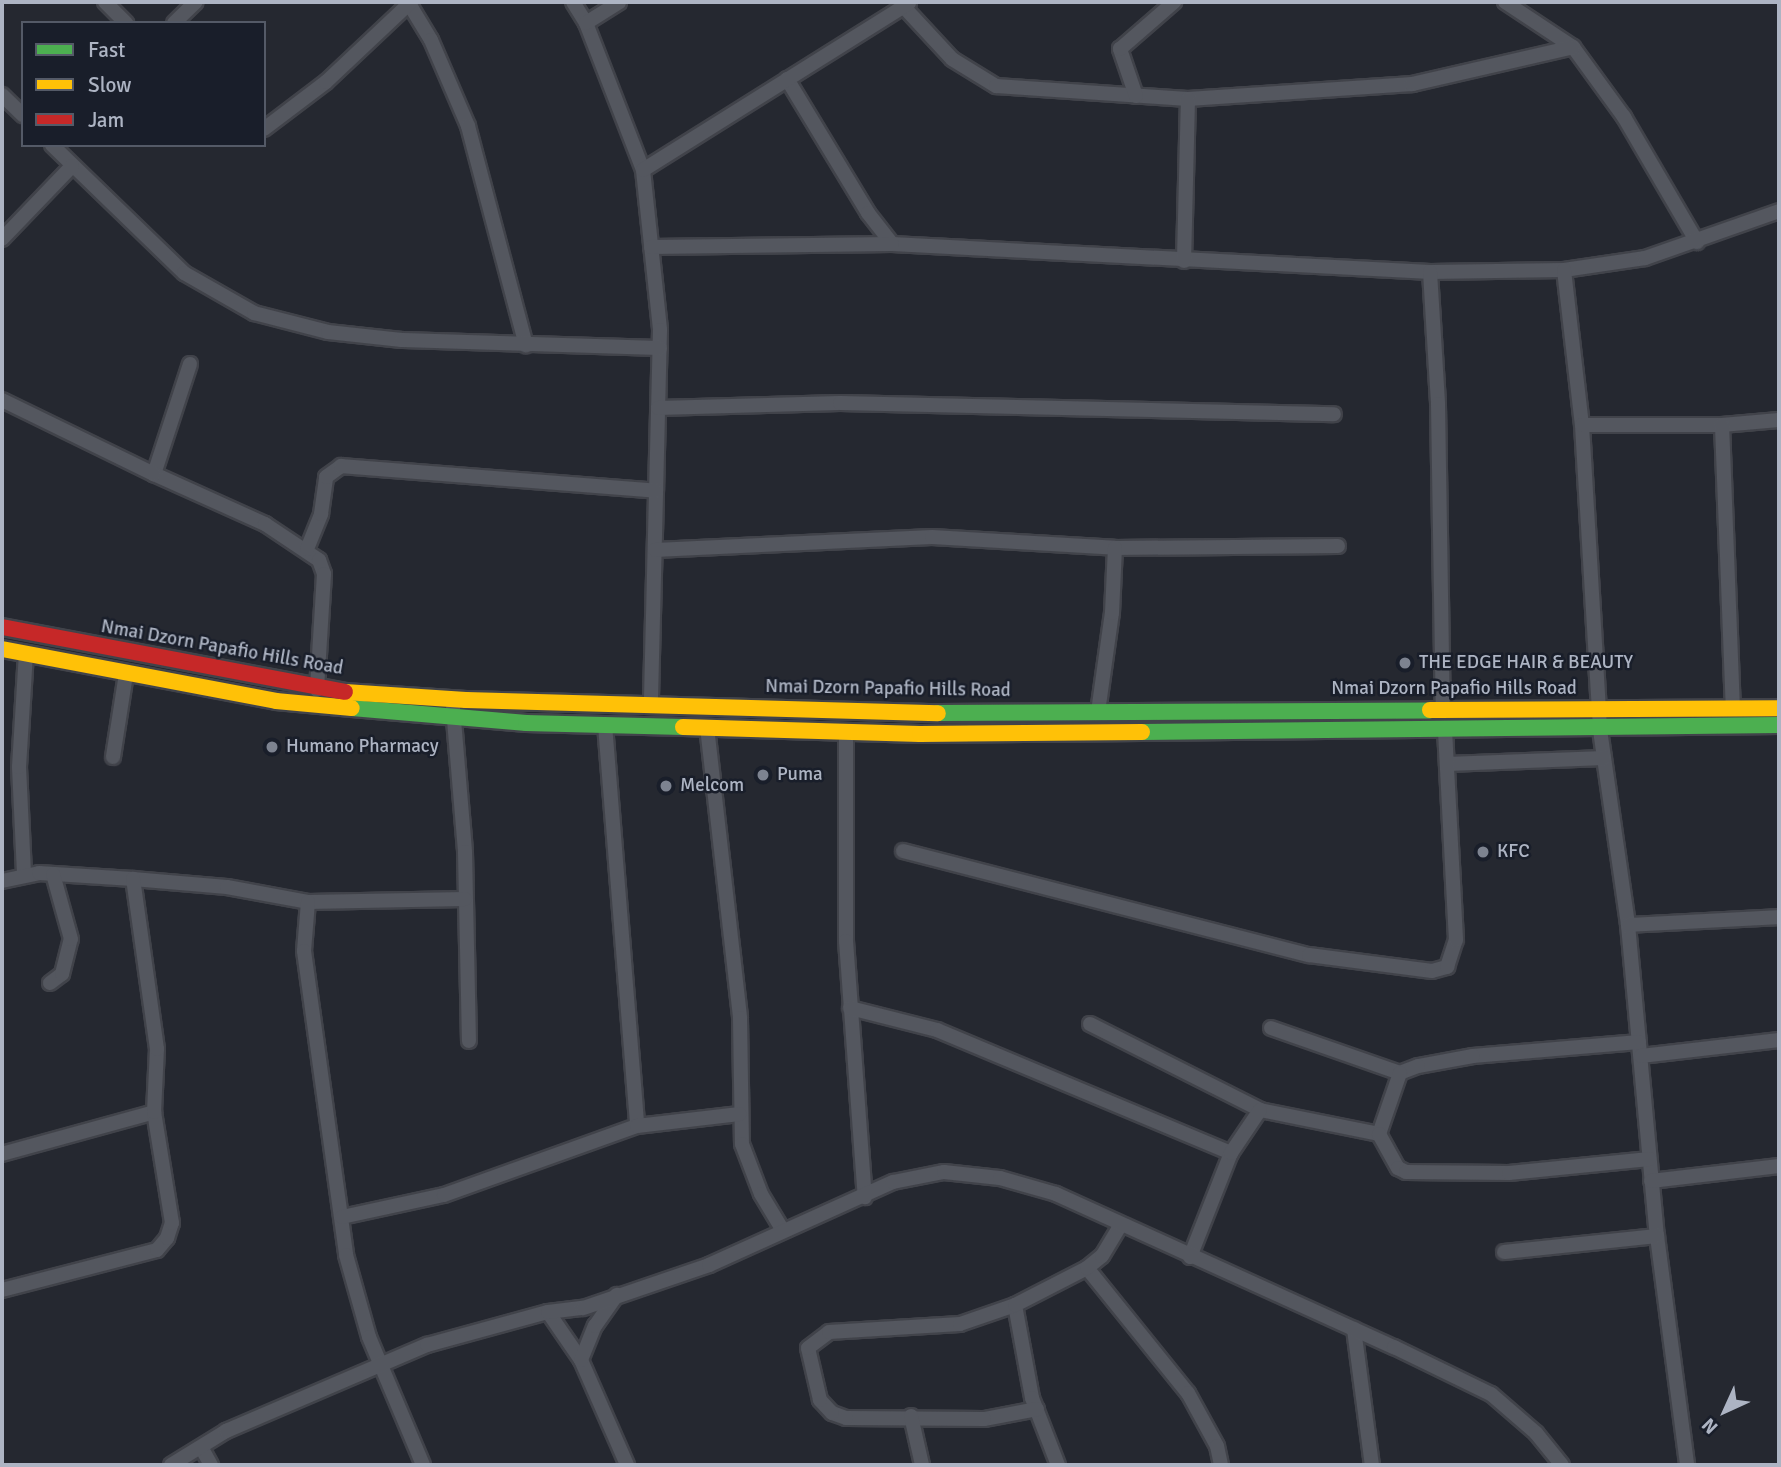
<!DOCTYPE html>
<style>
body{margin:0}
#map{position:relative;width:1781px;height:1467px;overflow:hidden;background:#252830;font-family:Signika,sans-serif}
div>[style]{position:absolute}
.roads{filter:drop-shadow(2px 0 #41434a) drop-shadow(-2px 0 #41434a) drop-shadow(0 2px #41434a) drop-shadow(0 -2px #41434a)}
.street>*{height:14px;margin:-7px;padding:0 7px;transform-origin:7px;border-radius:7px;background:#54575f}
.fast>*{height:16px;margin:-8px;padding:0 8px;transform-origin:8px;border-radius:8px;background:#4caf50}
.slow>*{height:16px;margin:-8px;padding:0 8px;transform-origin:8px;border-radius:8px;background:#ffc107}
.jam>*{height:16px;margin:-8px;padding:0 8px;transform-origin:8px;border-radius:8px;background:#c62828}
.dots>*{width:19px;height:19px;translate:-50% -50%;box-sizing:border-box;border:4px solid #191e2a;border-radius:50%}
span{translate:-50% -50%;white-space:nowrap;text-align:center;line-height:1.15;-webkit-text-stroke:5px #191e2a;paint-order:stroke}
.street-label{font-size:19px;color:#adb4c3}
.poi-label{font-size:19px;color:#adb4c3}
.left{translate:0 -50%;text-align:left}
.frame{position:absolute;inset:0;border:4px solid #adb4c3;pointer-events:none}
.legend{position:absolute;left:21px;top:21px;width:245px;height:126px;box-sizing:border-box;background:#191e2a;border:2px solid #545a67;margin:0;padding:9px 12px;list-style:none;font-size:21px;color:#adb4c3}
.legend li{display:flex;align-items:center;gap:14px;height:35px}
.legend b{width:35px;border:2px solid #545a67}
.north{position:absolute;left:1690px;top:1376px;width:70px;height:70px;-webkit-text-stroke:5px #191e2a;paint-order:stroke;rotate:225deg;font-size:19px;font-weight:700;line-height:28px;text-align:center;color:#adb4c3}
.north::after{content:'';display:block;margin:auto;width:24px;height:32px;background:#adb4c3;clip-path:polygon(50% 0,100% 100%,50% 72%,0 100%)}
</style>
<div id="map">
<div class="roads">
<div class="street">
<div style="left:105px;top:2px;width:30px;rotate:45deg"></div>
<div style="left:408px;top:2px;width:44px;rotate:58.8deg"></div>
<div style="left:431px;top:40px;width:94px;rotate:66.7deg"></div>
<div style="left:468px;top:126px;width:227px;rotate:75.2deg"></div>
<div style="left:573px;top:2px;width:25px;rotate:58deg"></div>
<div style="left:586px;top:23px;width:158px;rotate:68.8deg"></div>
<div style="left:643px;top:170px;width:161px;rotate:83.9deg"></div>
<div style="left:660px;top:330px;width:376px;rotate:91.4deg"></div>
<div style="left:1505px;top:2px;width:82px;rotate:33.5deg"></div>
<div style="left:1573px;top:47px;width:87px;rotate:53.9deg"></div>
<div style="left:1624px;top:117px;width:145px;rotate:59.7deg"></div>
<div style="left:903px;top:6px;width:72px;rotate:47.2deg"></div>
<div style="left:952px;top:59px;width:52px;rotate:31.5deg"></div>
<div style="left:996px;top:86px;width:192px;rotate:3.9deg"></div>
<div style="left:1188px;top:99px;width:225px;rotate:-3.8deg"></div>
<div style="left:1412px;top:84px;width:165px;rotate:-12.9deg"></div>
<div style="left:174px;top:23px;width:30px;rotate:-44deg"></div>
<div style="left:586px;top:23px;width:39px;rotate:-32deg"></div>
<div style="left:787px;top:79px;width:157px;rotate:58.8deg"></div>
<div style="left:868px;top:213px;width:39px;rotate:52deg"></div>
<div style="left:892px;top:244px;width:539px;rotate:2.98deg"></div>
<div style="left:1430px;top:272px;width:134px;rotate:-0.9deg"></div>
<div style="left:1564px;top:270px;width:82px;rotate:-8.4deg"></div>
<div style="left:1645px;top:258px;width:142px;rotate:-19.3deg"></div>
<div style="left:2px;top:95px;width:29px;rotate:44deg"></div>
<div style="left:1136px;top:96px;width:50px;rotate:-108.8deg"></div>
<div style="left:1120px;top:49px;width:72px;rotate:-41deg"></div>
<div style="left:264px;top:129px;width:78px;rotate:-37.2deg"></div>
<div style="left:326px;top:82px;width:117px;rotate:-43.3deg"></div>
<div style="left:52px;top:145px;width:184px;rotate:44.1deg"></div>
<div style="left:184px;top:273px;width:81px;rotate:29.7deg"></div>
<div style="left:254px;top:313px;width:76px;rotate:14.4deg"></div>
<div style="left:328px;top:332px;width:74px;rotate:6.2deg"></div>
<div style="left:402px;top:340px;width:258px;rotate:1.8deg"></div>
<div style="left:643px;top:170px;width:314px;rotate:-32.1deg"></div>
<div style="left:2px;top:239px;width:101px;rotate:-46.2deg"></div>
<div style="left:651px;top:247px;width:241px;rotate:-0.7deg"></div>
<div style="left:1184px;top:261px;width:162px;rotate:-88.6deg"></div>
<div style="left:1564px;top:270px;width:156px;rotate:83.4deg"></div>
<div style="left:1582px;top:425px;width:306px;rotate:86.6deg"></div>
<div style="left:1600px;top:730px;width:197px;rotate:81.8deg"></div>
<div style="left:1628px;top:925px;width:312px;rotate:84.7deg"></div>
<div style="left:1657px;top:1236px;width:231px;rotate:82.5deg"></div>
<div style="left:1430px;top:272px;width:132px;rotate:86.5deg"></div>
<div style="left:1438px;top:404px;width:306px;rotate:89.1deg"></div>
<div style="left:190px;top:364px;width:116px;rotate:108.1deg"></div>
<div style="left:154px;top:474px;width:122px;rotate:24.2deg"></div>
<div style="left:265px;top:524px;width:65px;rotate:33.7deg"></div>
<div style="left:319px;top:560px;width:15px;rotate:70deg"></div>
<div style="left:324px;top:574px;width:116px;rotate:93.5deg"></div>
<div style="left:2px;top:400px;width:169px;rotate:26deg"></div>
<div style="left:658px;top:408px;width:182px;rotate:-1.6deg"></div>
<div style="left:840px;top:403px;width:494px;rotate:1.3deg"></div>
<div style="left:1582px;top:425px;width:140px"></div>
<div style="left:1722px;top:425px;width:57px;rotate:-5deg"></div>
<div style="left:1722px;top:425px;width:283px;rotate:87.8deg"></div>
<div style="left:307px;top:549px;width:38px;rotate:-68deg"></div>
<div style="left:321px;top:514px;width:37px;rotate:-82deg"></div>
<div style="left:326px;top:477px;width:19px;rotate:-36deg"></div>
<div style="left:341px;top:466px;width:316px;rotate:4.5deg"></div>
<div style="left:655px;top:550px;width:277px;rotate:-2.7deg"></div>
<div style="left:932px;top:537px;width:183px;rotate:3.4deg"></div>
<div style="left:1115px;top:548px;width:223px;rotate:-0.5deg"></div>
<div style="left:453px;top:708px;width:144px;rotate:85.2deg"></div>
<div style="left:465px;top:852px;width:189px;rotate:88.8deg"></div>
<div style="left:1098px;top:712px;width:100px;rotate:-82deg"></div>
<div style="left:1112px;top:613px;width:65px;rotate:-87.4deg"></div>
<div style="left:605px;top:725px;width:402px;rotate:85.4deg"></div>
<div style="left:707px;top:727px;width:293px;rotate:83.5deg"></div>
<div style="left:740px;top:1018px;width:126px;rotate:89.1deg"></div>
<div style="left:742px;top:1144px;width:53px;rotate:69.2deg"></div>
<div style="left:761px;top:1194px;width:41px;rotate:59deg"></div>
<div style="left:846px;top:731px;width:210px;rotate:90deg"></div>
<div style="left:846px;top:941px;width:257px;rotate:85.8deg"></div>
<div style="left:113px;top:757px;width:84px;rotate:-81.1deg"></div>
<div style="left:1448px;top:764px;width:156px;rotate:-2.2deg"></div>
<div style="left:903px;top:851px;width:419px;rotate:14.4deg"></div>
<div style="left:1309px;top:955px;width:124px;rotate:7.4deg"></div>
<div style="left:1432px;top:971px;width:16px;rotate:-15deg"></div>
<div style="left:1447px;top:967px;width:28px;rotate:-72deg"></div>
<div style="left:1456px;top:940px;width:209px;rotate:-93deg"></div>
<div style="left:24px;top:873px;width:106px;rotate:-92.7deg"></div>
<div style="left:19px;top:767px;width:113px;rotate:-86.5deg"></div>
<div style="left:2px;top:881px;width:38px;rotate:-12deg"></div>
<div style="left:39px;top:873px;width:94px;rotate:3.7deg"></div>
<div style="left:133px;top:879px;width:94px;rotate:4.9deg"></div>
<div style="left:227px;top:887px;width:82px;rotate:10.5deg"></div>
<div style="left:308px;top:902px;width:157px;rotate:-1.1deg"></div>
<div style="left:308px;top:902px;width:49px;rotate:94.7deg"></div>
<div style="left:304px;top:951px;width:307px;rotate:82.1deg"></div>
<div style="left:346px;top:1255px;width:85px;rotate:74.3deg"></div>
<div style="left:369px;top:1337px;width:139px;rotate:67.1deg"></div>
<div style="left:1628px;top:925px;width:151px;rotate:-3deg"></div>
<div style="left:50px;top:983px;width:15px;rotate:-37deg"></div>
<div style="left:62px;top:974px;width:36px;rotate:-76deg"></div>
<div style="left:71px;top:939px;width:67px;rotate:-105.5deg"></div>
<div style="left:850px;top:1008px;width:90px;rotate:14.2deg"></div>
<div style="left:937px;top:1030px;width:319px;rotate:22.7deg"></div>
<div style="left:1090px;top:1024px;width:191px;rotate:26.8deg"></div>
<div style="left:1260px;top:1110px;width:121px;rotate:11.4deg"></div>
<div style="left:1271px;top:1028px;width:137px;rotate:19.2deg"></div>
<div style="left:1639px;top:1042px;width:167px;rotate:175.2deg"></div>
<div style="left:1473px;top:1056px;width:56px;rotate:169.7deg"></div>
<div style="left:1418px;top:1066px;width:19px;rotate:159deg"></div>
<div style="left:1400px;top:1073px;width:65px;rotate:109deg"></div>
<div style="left:1379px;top:1134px;width:39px;rotate:61deg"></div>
<div style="left:1398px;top:1168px;width:9px;rotate:27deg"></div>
<div style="left:1406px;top:1172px;width:103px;rotate:0.6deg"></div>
<div style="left:1509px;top:1173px;width:141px;rotate:-5.7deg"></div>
<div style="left:1641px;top:1056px;width:139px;rotate:-6.6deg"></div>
<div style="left:2px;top:1154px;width:158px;rotate:-15.4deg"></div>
<div style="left:1651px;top:1181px;width:129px;rotate:-6.7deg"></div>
<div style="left:342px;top:1217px;width:104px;rotate:-12.2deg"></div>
<div style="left:444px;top:1195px;width:205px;rotate:-19.7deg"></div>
<div style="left:637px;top:1126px;width:103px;rotate:-6.7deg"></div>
<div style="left:1504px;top:1252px;width:154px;rotate:-6deg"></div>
<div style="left:1190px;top:1257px;width:112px;rotate:-68.5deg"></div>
<div style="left:1231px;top:1153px;width:52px;rotate:-56deg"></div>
<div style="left:1087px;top:1268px;width:161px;rotate:51.1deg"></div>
<div style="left:1188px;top:1393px;width:60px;rotate:61.3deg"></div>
<div style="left:1217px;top:1446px;width:19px;rotate:78deg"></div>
<div style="left:2px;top:1290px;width:160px;rotate:-14.5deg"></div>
<div style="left:157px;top:1250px;width:16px;rotate:-50deg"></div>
<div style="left:167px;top:1238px;width:16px;rotate:-72deg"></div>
<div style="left:172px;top:1223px;width:112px;rotate:-99.2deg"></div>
<div style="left:154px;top:1112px;width:63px;rotate:-87.3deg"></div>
<div style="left:157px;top:1049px;width:172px;rotate:-98deg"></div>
<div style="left:1015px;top:1305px;width:95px;rotate:79.6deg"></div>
<div style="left:1032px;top:1398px;width:72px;rotate:68.8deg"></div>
<div style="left:548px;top:1312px;width:58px;rotate:55.5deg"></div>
<div style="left:581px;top:1360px;width:115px;rotate:66.3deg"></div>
<div style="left:1354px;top:1329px;width:137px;rotate:82.5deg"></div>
<div style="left:581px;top:1360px;width:37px;rotate:-68deg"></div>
<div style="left:595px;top:1326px;width:38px;rotate:-55deg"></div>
<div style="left:1037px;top:1409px;width:54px;rotate:169.3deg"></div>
<div style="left:984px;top:1419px;width:138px;rotate:-179.6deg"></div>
<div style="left:846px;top:1418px;width:15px;rotate:-160deg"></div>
<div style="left:832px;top:1413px;width:18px;rotate:-133deg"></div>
<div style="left:820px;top:1400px;width:53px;rotate:-103deg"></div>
<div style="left:808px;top:1348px;width:26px;rotate:-37deg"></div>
<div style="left:829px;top:1332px;width:131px;rotate:-3.5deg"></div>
<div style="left:960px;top:1324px;width:58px;rotate:-19.1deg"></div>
<div style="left:1015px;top:1305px;width:81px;rotate:-27.2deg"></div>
<div style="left:1087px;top:1268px;width:19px;rotate:-39deg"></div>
<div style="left:1102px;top:1256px;width:35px;rotate:-59deg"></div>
<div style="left:911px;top:1416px;width:50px;rotate:77.3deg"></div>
<div style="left:201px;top:1447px;width:21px;rotate:61deg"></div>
<div style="left:171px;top:1465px;width:65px;rotate:-31.7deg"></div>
<div style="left:226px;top:1431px;width:219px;rotate:-23.2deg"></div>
<div style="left:427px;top:1345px;width:125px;rotate:-15.3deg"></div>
<div style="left:548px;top:1312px;width:35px;rotate:-7deg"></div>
<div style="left:583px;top:1308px;width:133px;rotate:-18.8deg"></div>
<div style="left:709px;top:1265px;width:202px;rotate:-24.3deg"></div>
<div style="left:893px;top:1182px;width:52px;rotate:-11.1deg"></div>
<div style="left:944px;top:1172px;width:56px;rotate:6.1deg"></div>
<div style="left:1000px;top:1178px;width:58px;rotate:15.9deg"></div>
<div style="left:1056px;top:1194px;width:371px;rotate:24.4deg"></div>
<div style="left:1394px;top:1347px;width:108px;rotate:25.9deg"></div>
<div style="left:1491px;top:1394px;width:60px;rotate:40.9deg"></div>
<div style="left:1536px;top:1433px;width:41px;rotate:50.9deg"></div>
</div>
<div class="fast">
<div style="left:352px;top:708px;width:175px;rotate:4.9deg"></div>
<div style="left:526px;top:723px;width:157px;rotate:1.5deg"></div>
<div style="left:938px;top:713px;width:492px;rotate:-0.3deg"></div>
<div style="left:1142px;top:732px;width:637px;rotate:-0.63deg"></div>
</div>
<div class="slow">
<div style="left:2px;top:649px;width:279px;rotate:10.7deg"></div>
<div style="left:276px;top:701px;width:76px;rotate:5.3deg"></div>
<div style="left:345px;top:692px;width:121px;rotate:3.8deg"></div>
<div style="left:466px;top:700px;width:472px;rotate:1.6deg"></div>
<div style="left:1430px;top:710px;width:349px;rotate:-0.3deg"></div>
<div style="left:683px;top:727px;width:237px;rotate:1.7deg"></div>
<div style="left:920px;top:734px;width:222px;rotate:-0.5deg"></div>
</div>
<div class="jam">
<div style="left:2px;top:627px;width:349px;rotate:10.7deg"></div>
</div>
</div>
<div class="dots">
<div style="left:1405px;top:663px;background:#7d8390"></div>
<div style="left:272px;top:747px;background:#7d8390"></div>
<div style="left:763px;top:775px;background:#7d8390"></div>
<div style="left:666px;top:786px;background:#7d8390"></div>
<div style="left:1483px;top:852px;background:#7d8390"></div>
</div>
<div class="street-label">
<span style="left:222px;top:648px;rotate:10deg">Nmai Dzorn Papafio Hills Road</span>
<span style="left:888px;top:689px;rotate:1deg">Nmai Dzorn Papafio Hills Road</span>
<span style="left:1454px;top:689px">Nmai Dzorn Papafio Hills Road</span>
</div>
<div class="poi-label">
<span class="left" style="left:1419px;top:663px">THE EDGE HAIR &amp; BEAUTY</span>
<span class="left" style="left:286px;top:747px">Humano Pharmacy</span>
<span class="left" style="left:777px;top:775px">Puma</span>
<span class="left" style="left:680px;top:786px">Melcom</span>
<span class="left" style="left:1497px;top:852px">KFC</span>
</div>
<div class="frame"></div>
<ul class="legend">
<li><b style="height:9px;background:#4caf50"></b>Fast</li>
<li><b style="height:9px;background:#ffc107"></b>Slow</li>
<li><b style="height:9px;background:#c62828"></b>Jam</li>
</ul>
<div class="north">N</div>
</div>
